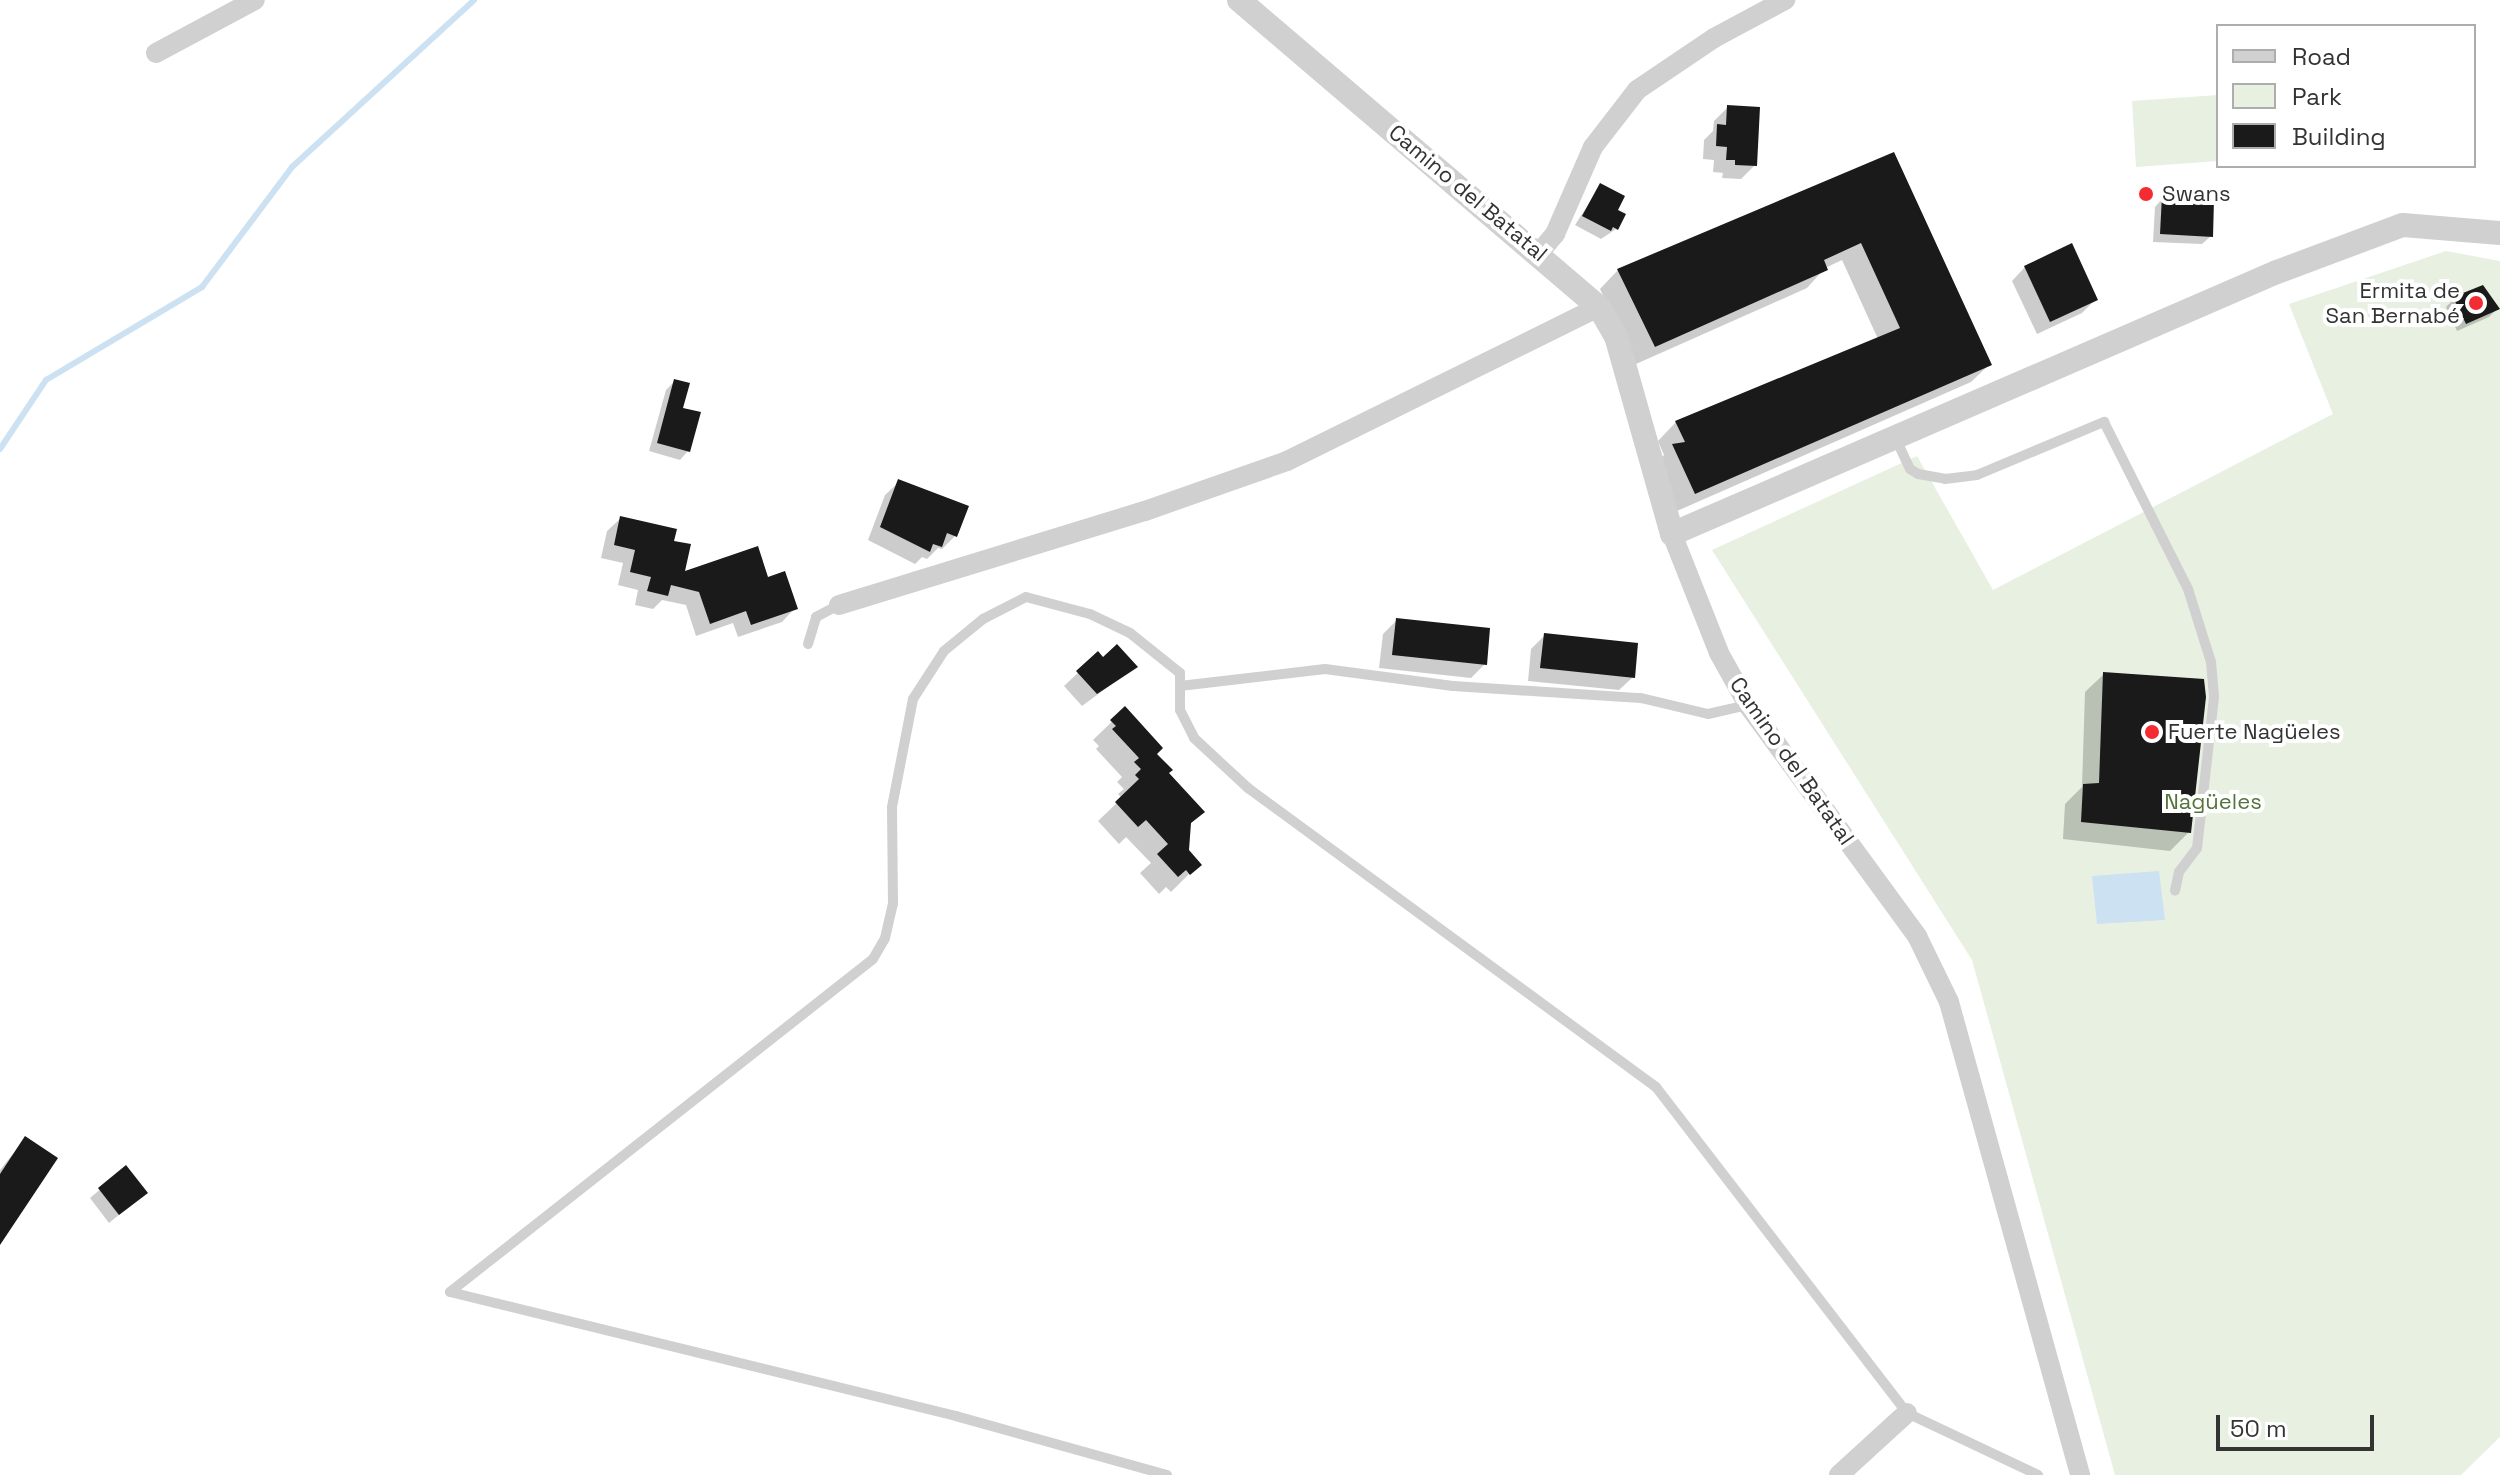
<!DOCTYPE html>
<meta charset="utf-8">
<style>
body{margin:0}
#map{position:relative;width:2500px;height:1475px;overflow:hidden;background:#fff;font-family:"Space Grotesk",sans-serif}
div>[style]{position:absolute}
.green>*{inset:0;background:#e8f0e1}
.water>*{inset:0;background:#cce1f1}
.shadow>*{inset:0;background:#0003}
.stream>*{height:6px;margin:-3px;padding:0 3px;transform-origin:3px;border-radius:3px;background:#cce1f1}
.building>*{inset:0;background:#1a1a1a}
.service>*{height:10px;margin:-5px;padding:0 5px;transform-origin:5px;border-radius:5px;background:#d0d0d0}
.minor>*{height:20px;margin:-10px;padding:0 10px;transform-origin:10px;border-radius:10px;background:#d0d0d0}
.tertiary>*{height:24px;margin:-12px;padding:0 12px;transform-origin:12px;border-radius:12px;background:#d0d0d0}
.dots>*{width:22px;height:22px;translate:-50% -50%;box-sizing:border-box;border:4px solid #fff;border-radius:50%}
span{translate:-50% -50%;white-space:nowrap;text-align:center;line-height:1.15;-webkit-text-stroke:8px #fff;paint-order:stroke}
.street-label{font-size:22px;color:#333}
.poi-label{font-size:22px;color:#333}
.left{translate:0 -50%;text-align:left}
.right{translate:-100% -50%;text-align:right}
.park-label{font-size:22px;color:#53743b}
.legend{position:absolute;left:2216px;top:24px;width:260px;height:144px;box-sizing:border-box;background:#fff;border:2px solid #adadad;margin:0;padding:10px 14px;list-style:none;font-size:24px;color:#333}
.legend li{display:flex;align-items:center;gap:16px;height:40px}
.legend b{width:40px;border:2px solid #adadad}
.scale{position:absolute;left:2216px;top:1415px;width:158px;height:36px;box-sizing:border-box;border:4px solid #333;border-top:0;padding-left:10px;font-size:24px;line-height:28px;white-space:nowrap;color:#333;-webkit-text-stroke:6px #fff;paint-order:stroke}
</style>
<div id="map">
<div class="green">
<div style="clip-path:polygon(2218px 95px,2218px 161px,2136px 167px,2132px 101px)"></div>
<div style="clip-path:polygon(2446px 251px,2500px 261px,2500px 1437px,2461px 1475px,2115px 1475px,1972px 960px,1712px 550px,1917px 456px,1993px 590px,2333px 414px,2289px 304px)"></div>
</div>
<div class="water">
<div style="clip-path:polygon(2159px 871px,2165px 920px,2097px 924px,2092px 876px)"></div>
</div>
<div class="shadow">
<div style="clip-path:polygon(1728px 107px,1755px 165px,1741px 179px,1722px 178px,1723px 173px,1713px 172px,1714px 160px,1703px 159px,1704px 140px,1713px 131px,1714px 121px)"></div>
<div style="clip-path:polygon(1893px 155px,1990px 364px,1971px 382px,1677px 511px,1655px 464px,1664px 455px,1658px 441px,1676px 422px,1878px 339px,1842px 260px,1825px 268px,1807px 288px,1636px 364px,1600px 289px,1618px 270px)"></div>
<div style="clip-path:polygon(1600px 186px,1615px 211px,1616px 229px,1601px 239px,1575px 225px)"></div>
<div style="clip-path:polygon(2163px 198px,2211px 236px,2202px 244px,2153px 242px,2155px 207px)"></div>
<div style="clip-path:polygon(2025px 267px,2096px 299px,2082px 313px,2037px 334px,2012px 281px)"></div>
<div style="clip-path:polygon(2454px 299px,2497px 309px,2489px 317px,2457px 331px,2446px 307px)"></div>
<div style="clip-path:polygon(675px 381px,688px 451px,680px 460px,649px 451px,666px 390px)"></div>
<div style="clip-path:polygon(899px 482px,955px 536px,942px 549px,938px 548px,927px 559px,922px 557px,915px 564px,868px 540px,885px 495px)"></div>
<div style="clip-path:polygon(621px 518px,672px 542px,682px 574px,767px 579px,795px 608px,782px 622px,738px 637px,733px 623px,696px 636px,686px 605px,662px 600px,653px 609px,635px 605px,638px 590px,618px 585px,623px 563px,601px 558px,607px 531px)"></div>
<div style="clip-path:polygon(1397px 620px,1485px 664px,1471px 678px,1379px 668px,1383px 634px)"></div>
<div style="clip-path:polygon(1545px 635px,1633px 677px,1619px 690px,1528px 681px,1531px 649px)"></div>
<div style="clip-path:polygon(1098px 654px,1103px 660px,1135px 667px,1082px 706px,1064px 686px)"></div>
<div style="clip-path:polygon(2104px 674px,2189px 832px,2170px 851px,2063px 839px,2065px 804px,2082px 787px,2085px 692px)"></div>
<div style="clip-path:polygon(1125px 709px,1166px 774px,1188px 825px,1187px 851px,1199px 864px,1171px 892px,1166px 887px,1159px 894px,1140px 873px,1151px 863px,1126px 837px,1119px 844px,1098px 821px,1122px 798px,1118px 794px,1124px 789px,1117px 782px,1122px 777px,1096px 749px,1099px 746px,1093px 740px)"></div>
<div style="clip-path:polygon(25px 1139px,0 1239px,0 1170px)"></div>
<div style="clip-path:polygon(126px 1168px,136px 1201px,109px 1223px,90px 1198px)"></div>
</div>
<div class="stream">
<div style="left:0;top:449px;width:83px;rotate:-56.3deg"></div>
<div style="left:46px;top:380px;width:182px;rotate:-30.8deg"></div>
<div style="left:202px;top:287px;width:150px;rotate:-53.1deg"></div>
<div style="left:292px;top:167px;width:247px;rotate:-42.5deg"></div>
</div>
<div class="building">
<div style="clip-path:polygon(1727px 105px,1760px 107px,1757px 166px,1735px 165px,1735px 160px,1726px 160px,1727px 147px,1716px 146px,1717px 124px,1726px 125px)"></div>
<div style="clip-path:polygon(1894px 152px,1992px 365px,1695px 494px,1672px 444px,1685px 442px,1675px 421px,1900px 328px,1861px 243px,1824px 260px,1828px 270px,1655px 347px,1617px 269px)"></div>
<div style="clip-path:polygon(1600px 183px,1625px 196px,1618px 210px,1626px 214px,1618px 230px,1613px 227px,1611px 231px,1582px 216px)"></div>
<div style="clip-path:polygon(2162px 196px,2214px 199px,2213px 237px,2160px 234px)"></div>
<div style="clip-path:polygon(2072px 243px,2098px 300px,2050px 322px,2024px 266px)"></div>
<div style="clip-path:polygon(2483px 285px,2500px 309px,2466px 324px,2453px 297px)"></div>
<div style="clip-path:polygon(674px 379px,690px 383px,683px 408px,701px 412px,690px 452px,657px 443px)"></div>
<div style="clip-path:polygon(898px 479px,969px 506px,957px 537px,947px 533px,942px 547px,933px 544px,930px 552px,880px 527px)"></div>
<div style="clip-path:polygon(620px 516px,677px 529px,674px 541px,691px 544px,685px 571px,758px 546px,768px 577px,785px 571px,798px 609px,751px 625px,746px 611px,710px 624px,699px 592px,671px 585px,668px 596px,647px 591px,651px 577px,630px 572px,635px 550px,614px 545px)"></div>
<div style="clip-path:polygon(1396px 618px,1490px 628px,1487px 665px,1392px 655px)"></div>
<div style="clip-path:polygon(1544px 633px,1638px 643px,1635px 678px,1540px 668px)"></div>
<div style="clip-path:polygon(1117px 644px,1138px 667px,1097px 694px,1076px 671px,1098px 651px,1103px 657px)"></div>
<div style="clip-path:polygon(2103px 672px,2204px 679px,2206px 697px,2191px 833px,2081px 822px,2083px 784px,2099px 783px)"></div>
<div style="clip-path:polygon(1125px 706px,1163px 748px,1157px 754px,1173px 770px,1169px 773px,1205px 812px,1191px 823px,1189px 850px,1202px 865px,1190px 875px,1186px 870px,1178px 877px,1157px 854px,1168px 844px,1146px 820px,1138px 827px,1115px 802px,1139px 779px,1135px 775px,1141px 769px,1134px 762px,1139px 758px,1112px 729px,1116px 726px,1110px 720px)"></div>
<div style="clip-path:polygon(25px 1136px,58px 1158px,0 1245px,0 1174px)"></div>
<div style="clip-path:polygon(126px 1165px,148px 1193px,119px 1215px,98px 1188px)"></div>
</div>
<div class="service">
<div style="left:1895px;top:437px;width:35px;rotate:65deg"></div>
<div style="left:1910px;top:469px;width:9px;rotate:32deg"></div>
<div style="left:1918px;top:474px;width:27px;rotate:10deg"></div>
<div style="left:1945px;top:479px;width:32px;rotate:-7deg"></div>
<div style="left:1977px;top:475px;width:138px;rotate:-22.7deg"></div>
<div style="left:2104px;top:422px;width:187px;rotate:63.3deg"></div>
<div style="left:2188px;top:589px;width:77px;rotate:72.5deg"></div>
<div style="left:2211px;top:662px;width:35px;rotate:85deg"></div>
<div style="left:2214px;top:697px;width:152px;rotate:96.4deg"></div>
<div style="left:2197px;top:848px;width:30px;rotate:127deg"></div>
<div style="left:2179px;top:872px;width:19px;rotate:102deg"></div>
<div style="left:808px;top:644px;width:28px;rotate:-73deg"></div>
<div style="left:816px;top:617px;width:26px;rotate:-28deg"></div>
<div style="left:1180px;top:686px;width:146px;rotate:-6.7deg"></div>
<div style="left:1325px;top:669px;width:129px;rotate:7.6deg"></div>
<div style="left:1453px;top:686px;width:188px;rotate:3.7deg"></div>
<div style="left:1641px;top:698px;width:69px;rotate:13.4deg"></div>
<div style="left:1708px;top:714px;width:41px;rotate:-12.7deg"></div>
<div style="left:1167px;top:1475px;width:219px;rotate:-164.4deg"></div>
<div style="left:956px;top:1416px;width:521px;rotate:-166.23deg"></div>
<div style="left:450px;top:1292px;width:538px;rotate:-38.21deg"></div>
<div style="left:873px;top:959px;width:24px;rotate:-60deg"></div>
<div style="left:885px;top:938px;width:35px;rotate:-77deg"></div>
<div style="left:893px;top:904px;width:97px;rotate:-90.6deg"></div>
<div style="left:892px;top:807px;width:110px;rotate:-79deg"></div>
<div style="left:913px;top:699px;width:57px;rotate:-57.1deg"></div>
<div style="left:944px;top:651px;width:50px;rotate:-39.4deg"></div>
<div style="left:983px;top:619px;width:48px;rotate:-27.1deg"></div>
<div style="left:1026px;top:597px;width:66px;rotate:14.9deg"></div>
<div style="left:1090px;top:614px;width:44px;rotate:25.4deg"></div>
<div style="left:1130px;top:633px;width:64px;rotate:38.7deg"></div>
<div style="left:1180px;top:673px;width:37px;rotate:90deg"></div>
<div style="left:1180px;top:710px;width:31px;rotate:63deg"></div>
<div style="left:1194px;top:738px;width:74px;rotate:42.8deg"></div>
<div style="left:1248px;top:788px;width:506px;rotate:36.24deg"></div>
<div style="left:1656px;top:1087px;width:411px;rotate:52.4deg"></div>
<div style="left:1907px;top:1413px;width:145px;rotate:25.3deg"></div>
</div>
<div class="minor">
<div style="left:156px;top:53px;width:112px;rotate:-28.2deg"></div>
<div style="left:1539px;top:253px;width:25px;rotate:-50deg"></div>
<div style="left:1555px;top:234px;width:95px;rotate:-66.4deg"></div>
<div style="left:1593px;top:147px;width:72px;rotate:-52.3deg"></div>
<div style="left:1637px;top:90px;width:93px;rotate:-34deg"></div>
<div style="left:1714px;top:38px;width:81px;rotate:-28.2deg"></div>
<div style="left:1672px;top:534px;width:128px;rotate:68.4deg"></div>
<div style="left:1719px;top:653px;width:60px;rotate:60.9deg"></div>
<div style="left:1748px;top:705px;width:286px;rotate:53.8deg"></div>
<div style="left:1917px;top:936px;width:73px;rotate:64.1deg"></div>
<div style="left:1949px;top:1002px;width:491px;rotate:74.5deg"></div>
<div style="left:839px;top:605px;width:320px;rotate:-17.1deg"></div>
<div style="left:1145px;top:511px;width:151px;rotate:-19.4deg"></div>
<div style="left:1287px;top:461px;width:348px;rotate:-26.3deg"></div>
<div style="left:1839px;top:1475px;width:92px;rotate:-42.4deg"></div>
</div>
<div class="tertiary">
<div style="left:1239px;top:0;width:473px;rotate:40.5deg"></div>
<div style="left:1599px;top:307px;width:34px;rotate:60deg"></div>
<div style="left:1616px;top:336px;width:206px;rotate:74.2deg"></div>
<div style="left:1672px;top:534px;width:659px;rotate:-23.42deg"></div>
<div style="left:2277px;top:272px;width:134px;rotate:-20.5deg"></div>
<div style="left:2403px;top:225px;width:97px;rotate:4.7deg"></div>
</div>
<div class="dots">
<div style="left:2146px;top:194px;background:#f42b30"></div>
<div style="left:2476px;top:303px;background:#f42b30"></div>
<div style="left:2152px;top:732px;background:#f42b30"></div>
</div>
<div class="street-label">
<span style="left:1468px;top:193px;rotate:40deg">Camino del Batatal</span>
<span style="left:1792px;top:761px;rotate:55deg">Camino del Batatal</span>
</div>
<div class="poi-label">
<span class="left" style="left:2162px;top:194px">Swans</span>
<span class="right" style="left:2460px;top:303px">Ermita de<br>San Bernabé</span>
<span class="left" style="left:2168px;top:732px">Fuerte Nagüeles</span>
</div>
<div class="park-label">
<span style="left:2213px;top:802px">Nagüeles</span>
</div>
<ul class="legend">
<li><b style="height:10px;background:#d0d0d0"></b>Road</li>
<li><b style="height:22px;background:#e8f0e1"></b>Park</li>
<li><b style="height:22px;background:#1a1a1a"></b>Building</li>
</ul>
<div class="scale">50 m</div>
</div>
